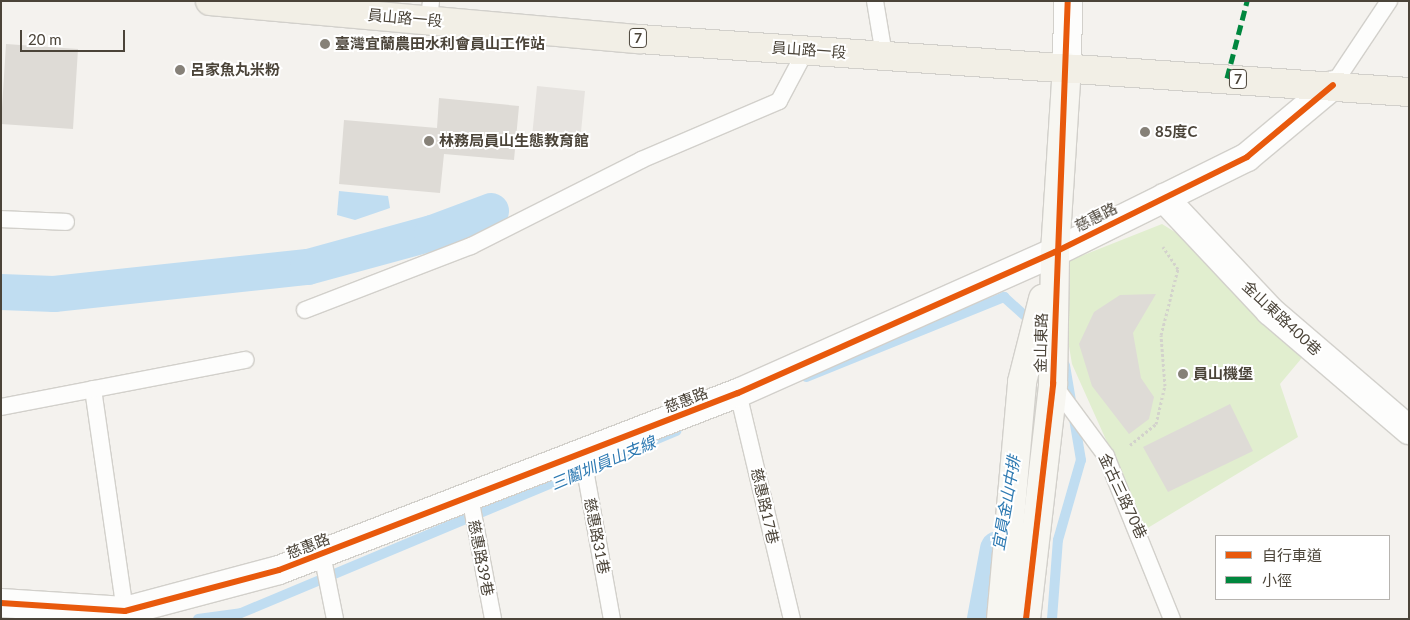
<!DOCTYPE html>
<meta charset="utf-8">
<style>
body{margin:0}
#map{position:relative;width:1410px;height:620px;overflow:hidden;background:#f4f2ee;font-family:Lato,"Noto Sans TC",sans-serif}
div>[style]{position:absolute}
.green>*{inset:0;background:#e1eecf}
.parking>*{inset:0;background:#e6e3df}
.water>*{inset:0;background:#c0ddf1}
.stream>*{height:10px;margin:-5px;padding:0 5px;transform-origin:5px;border-radius:5px;background:#c0ddf1}
.canal>*{height:36px;margin:-18px;padding:0 18px;transform-origin:18px;border-radius:18px;background:#c0ddf1}
.building>*{inset:0;background:#dedbd6}
.path>*{height:3px;margin-top:-1.5px;transform-origin:0;background:repeating-linear-gradient(90deg,#d3d2cc 0 2.5px,transparent 0 5px)}
.roads{filter:drop-shadow(1px 0 #d2d0cb) drop-shadow(-1px 0 #d2d0cb) drop-shadow(0 1px #d2d0cb) drop-shadow(0 -1px #d2d0cb)}
.lane>*{height:16px;margin:-8px;padding:0 8px;transform-origin:8px;border-radius:8px;background:#fdfdfc}
.street>*{height:28px;margin:-14px;padding:0 14px;transform-origin:14px;border-radius:14px;background:#fdfdfc}
.secondary>*{height:28px;margin:-14px;padding:0 14px;transform-origin:14px;border-radius:14px;background:#f7f6f1}
.primary>*{height:28px;margin:-14px;padding:0 14px;transform-origin:14px;border-radius:14px;background:#f2efe6}
.quiet>*{height:5px;margin-top:-2.5px;transform-origin:0;background:repeating-linear-gradient(90deg,#00873e 0 10px,transparent 0 15px)}
.cycleway>*{height:6px;margin:-3px;padding:0 3px;transform-origin:3px;border-radius:3px;background:#e8590c}
.dots>*{width:14px;height:14px;translate:-50% -50%;box-sizing:border-box;border:2px solid #fff;border-radius:50%}
span{translate:-50% -50%;white-space:nowrap;text-align:center;line-height:1.15;-webkit-text-stroke:4px #fff;paint-order:stroke}
.shield-label span{padding:1px 4px;background:#fff;border:1px solid;border-radius:4px;-webkit-text-stroke-width:0}
.shield-label{font-size:14px;color:#4b4439;font-weight:700}
.street-label{font-size:15px;color:#4b4439}
.poi-label{font-size:15px;color:#4b4439;font-weight:700}
.left{translate:0 -50%;text-align:left}
.water-label{font-size:16px;color:#2e7ab2;font-style:italic}
.frame{position:absolute;inset:0;border:2px solid #4b4439;pointer-events:none}
.legend{position:absolute;left:1215px;top:535px;width:175px;height:65px;box-sizing:border-box;background:#fff;border:1px solid #b7b4b0;margin:0;padding:6px 9px;list-style:none;font-size:15px;color:#4b4439}
.legend li{display:flex;align-items:center;gap:10px;height:25px}
.legend b{width:25px;border:1px solid #b7b4b0}
.scale{position:absolute;left:20px;top:30px;width:105px;height:22px;box-sizing:border-box;border:2px solid #4b4439;border-top:0;padding-left:6px;font-size:15px;line-height:18px;white-space:nowrap;color:#4b4439;-webkit-text-stroke:4px #fff;paint-order:stroke}
</style>
<div id="map">
<div class="green">
<div style="clip-path:polygon(1162px 224px,1199px 247px,1306px 353px,1280px 384px,1298px 437px,1146px 529px,1072px 364px,1062px 305px,1066px 262px)"></div>
</div>
<div class="parking">
<div style="clip-path:polygon(537px 86px,585px 91px,580px 142px,532px 137px)"></div>
</div>
<div class="water">
<div style="clip-path:polygon(339px 191px,388px 196px,390px 208px,355px 220px,337px 215px)"></div>
</div>
<div class="stream">
<div style="left:806px;top:377px;width:214px;rotate:-22deg"></div>
<div style="left:1004px;top:297px;width:39px;rotate:42deg"></div>
<div style="left:198px;top:619px;width:43px;rotate:-7.9deg"></div>
<div style="left:241px;top:613px;width:472px;rotate:-22.7deg"></div>
<div style="left:1052px;top:619px;width:79px;rotate:-85.7deg"></div>
<div style="left:1058px;top:540px;width:83px;rotate:-74deg"></div>
<div style="left:1081px;top:460px;width:96px;rotate:-99.6deg"></div>
</div>
<div class="canal">
<div style="left:1px;top:292px;width:53px;rotate:2.2deg"></div>
<div style="left:54px;top:294px;width:255px;rotate:-6.1deg"></div>
<div style="left:308px;top:267px;width:129px;rotate:-15.3deg"></div>
<div style="left:432px;top:233px;width:63px;rotate:-20.4deg"></div>
<div style="left:985px;top:619px;width:71px;rotate:-79.5deg"></div>
</div>
<div class="building">
<div style="clip-path:polygon(6px 44px,78px 49px,73px 129px,1px 124px)"></div>
<div style="clip-path:polygon(439px 98px,519px 106px,514px 160px,444px 154px,440px 193px,339px 184px,344px 120px,437px 128px)"></div>
<div style="clip-path:polygon(1156px 294px,1133px 333px,1141px 378px,1154px 397px,1149px 419px,1129px 434px,1092px 386px,1079px 344px,1094px 312px,1120px 295px)"></div>
<div style="clip-path:polygon(1230px 404px,1253px 451px,1168px 492px,1143px 447px)"></div>
</div>
<div class="path">
<div style="left:1130px;top:445px;width:33px;rotate:-39deg"></div>
<div style="left:1156px;top:424px;width:39px;rotate:-77deg"></div>
<div style="left:1165px;top:386px;width:51px;rotate:-94.5deg"></div>
<div style="left:1161px;top:335px;width:68px;rotate:-75.6deg"></div>
<div style="left:1178px;top:269px;width:27px;rotate:-124deg"></div>
</div>
<div class="roads">
<div class="lane">
<div style="left:875px;top:1px;width:55px;rotate:80.5deg"></div>
<div style="left:429px;top:20px;width:19px;rotate:-84deg"></div>
<div style="left:1333px;top:85px;width:101px;rotate:-56.3deg"></div>
<div style="left:1px;top:219px;width:65px;rotate:2.6deg"></div>
<div style="left:305px;top:310px;width:178px;rotate:-21.1deg"></div>
<div style="left:471px;top:246px;width:191px;rotate:-26.8deg"></div>
<div style="left:641px;top:160px;width:150px;rotate:-23.1deg"></div>
<div style="left:779px;top:101px;width:58px;rotate:-62.1deg"></div>
<div style="left:1053px;top:384px;width:89px;rotate:53.6deg"></div>
<div style="left:1106px;top:456px;width:176px;rotate:68deg"></div>
<div style="left:93px;top:389px;width:224px;rotate:81.8deg"></div>
<div style="left:738px;top:393px;width:232px;rotate:76.6deg"></div>
<div style="left:1px;top:407px;width:249px;rotate:-10.9deg"></div>
<div style="left:582px;top:453px;width:169px;rotate:79.8deg"></div>
<div style="left:470px;top:497px;width:124px;rotate:79.3deg"></div>
<div style="left:322px;top:554px;width:66px;rotate:78.7deg"></div>
</div>
<div class="street">
<div style="left:1067px;top:67px;width:66px;rotate:-89.1deg"></div>
<div style="left:1164px;top:198px;width:155px;rotate:46.8deg"></div>
<div style="left:1270px;top:311px;width:183px;rotate:40.6deg"></div>
<div style="left:1px;top:603px;width:124px;rotate:3.7deg"></div>
<div style="left:125px;top:611px;width:159px;rotate:-14.9deg"></div>
<div style="left:279px;top:570px;width:492px;rotate:-21.1deg"></div>
<div style="left:738px;top:393px;width:347px;rotate:-24deg"></div>
<div style="left:1055px;top:252px;width:214px;rotate:-26.3deg"></div>
<div style="left:1247px;top:157px;width:112px;rotate:-39.9deg"></div>
</div>
<div class="secondary">
<div style="left:1001px;top:619px;width:238px;rotate:-84.9deg"></div>
<div style="left:1022px;top:382px;width:86px;rotate:-75.8deg"></div>
<div style="left:1026px;top:619px;width:237px;rotate:-83.4deg"></div>
<div style="left:1053px;top:384px;width:132px;rotate:-89.1deg"></div>
<div style="left:1055px;top:252px;width:185px;rotate:-86.3deg"></div>
</div>
<div class="primary">
<div style="left:210px;top:1px;width:431px;rotate:5.1deg"></div>
<div style="left:639px;top:39px;width:772px;rotate:3.94deg"></div>
</div>
</div>
<div class="quiet">
<div style="left:1227px;top:78px;width:80px;rotate:-75.4deg"></div>
</div>
<div class="cycleway">
<div style="left:1px;top:603px;width:124px;rotate:3.7deg"></div>
<div style="left:125px;top:611px;width:159px;rotate:-14.9deg"></div>
<div style="left:279px;top:570px;width:492px;rotate:-21.1deg"></div>
<div style="left:738px;top:393px;width:347px;rotate:-24deg"></div>
<div style="left:1055px;top:252px;width:214px;rotate:-26.3deg"></div>
<div style="left:1247px;top:157px;width:112px;rotate:-39.9deg"></div>
<div style="left:1026px;top:619px;width:237px;rotate:-83.4deg"></div>
<div style="left:1053px;top:384px;width:383px;rotate:-87.8deg"></div>
</div>
<div class="dots">
<div style="left:325px;top:44px;background:#868178"></div>
<div style="left:180px;top:70px;background:#868178"></div>
<div style="left:1145px;top:132px;background:#868178"></div>
<div style="left:429px;top:141px;background:#868178"></div>
<div style="left:1183px;top:374px;background:#868178"></div>
</div>
<div class="shield-label">
<span style="left:638px;top:38px">7</span>
<span style="left:1238px;top:79px">7</span>
</div>
<div class="street-label">
<span style="left:405px;top:18px;rotate:5deg">員山路一段</span>
<span style="left:809px;top:50px;rotate:4deg">員山路一段</span>
<span style="left:1096px;top:217px;rotate:-27deg">慈惠路</span>
<span style="left:1282px;top:318px;rotate:43deg">金山東路400巷</span>
<span style="left:1041px;top:343px;rotate:-89deg">金山東路</span>
<span style="left:686px;top:400px;rotate:-21deg">慈惠路</span>
<span style="left:1123px;top:496px;rotate:65deg">金古三路70巷</span>
<span style="left:765px;top:506px;rotate:77deg">慈惠路17巷</span>
<span style="left:597px;top:536px;rotate:79deg">慈惠路31巷</span>
<span style="left:308px;top:546px;rotate:-21deg">慈惠路</span>
<span style="left:481px;top:558px;rotate:79deg">慈惠路39巷</span>
</div>
<div class="poi-label">
<span class="left" style="left:335px;top:44px">臺灣宜蘭農田水利會員山工作站</span>
<span class="left" style="left:190px;top:70px">呂家魚丸米粉</span>
<span class="left" style="left:1155px;top:132px">85度C</span>
<span class="left" style="left:439px;top:141px">林務局員山生態教育館</span>
<span class="left" style="left:1193px;top:374px">員山機堡</span>
</div>
<div class="water-label">
<span style="left:603px;top:463px;rotate:-23deg">三鬮圳員山支線</span>
<span style="left:1006px;top:503px;rotate:-80deg">宜員金山中排</span>
</div>
<div class="frame"></div>
<ul class="legend">
<li><b style="height:6px;background:#e8590c"></b>自行車道</li>
<li><b style="height:6px;background:#00873e"></b>小徑</li>
</ul>
<div class="scale">20 m</div>
</div>
